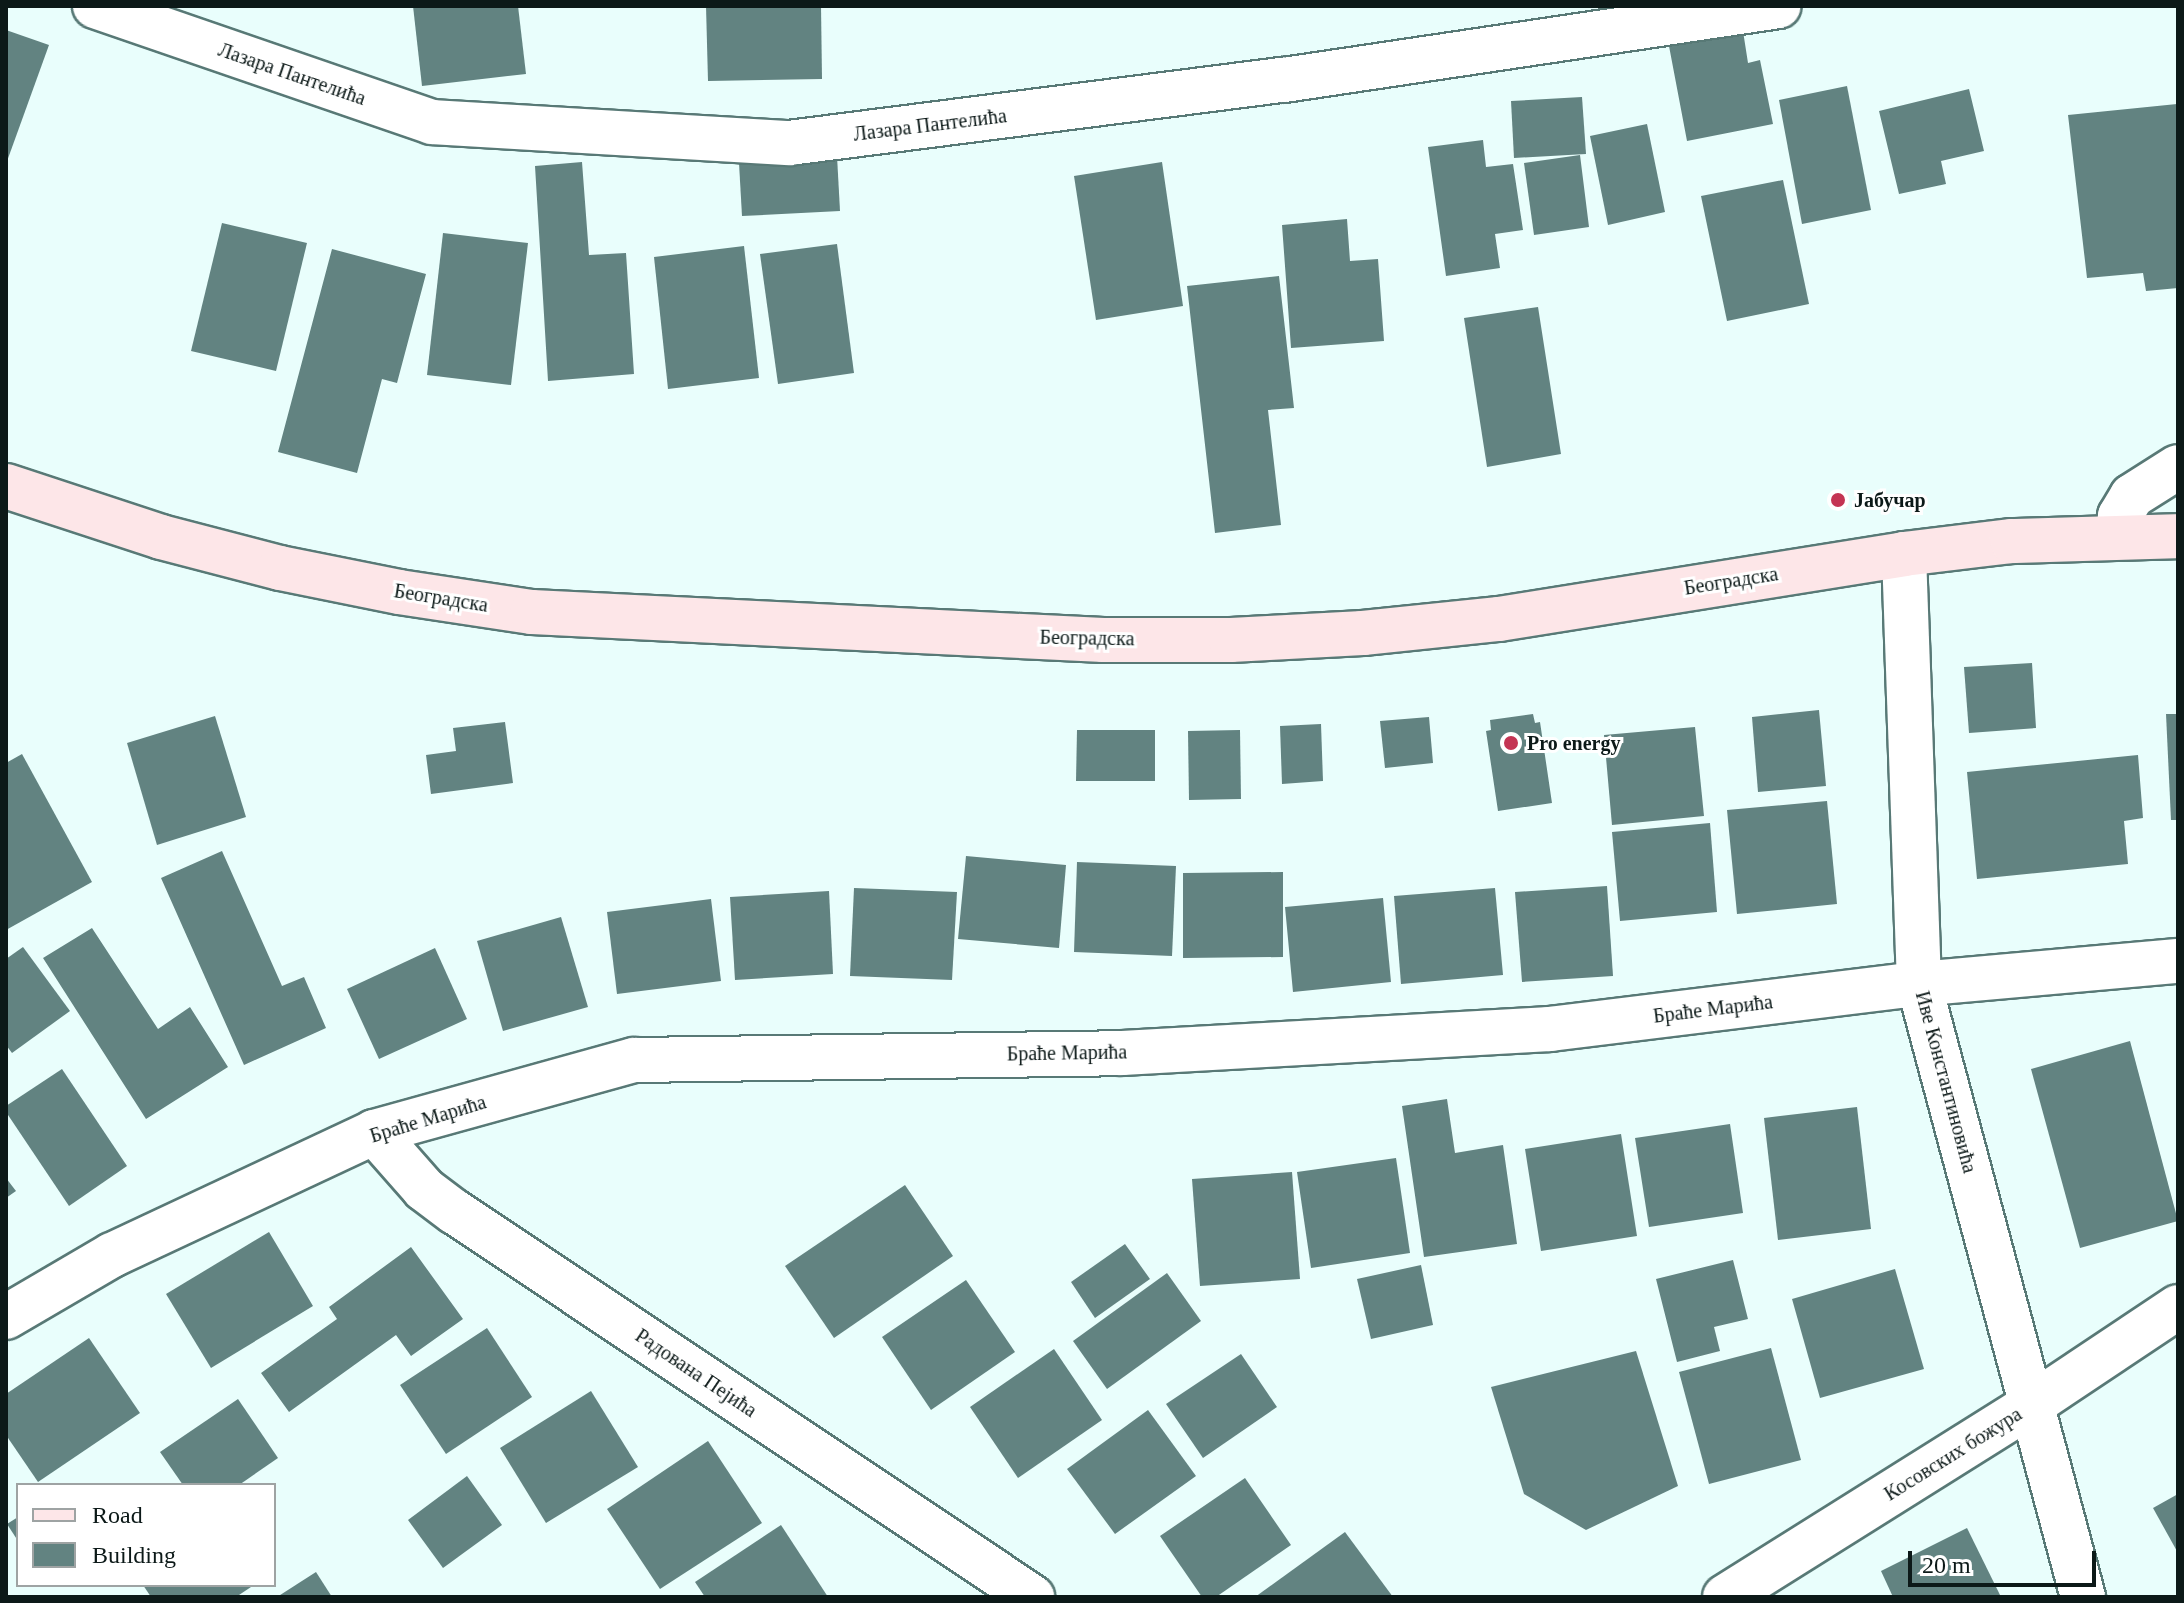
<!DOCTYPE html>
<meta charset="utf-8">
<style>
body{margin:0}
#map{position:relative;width:2184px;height:1603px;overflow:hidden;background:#e9fefc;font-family:Georgia,serif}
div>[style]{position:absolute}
.building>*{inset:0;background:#628381}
.roads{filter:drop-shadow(2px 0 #587976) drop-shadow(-2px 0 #587976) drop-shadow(0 2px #587976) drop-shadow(0 -2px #587976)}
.street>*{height:44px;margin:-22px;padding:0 22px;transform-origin:22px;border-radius:22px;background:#fff}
.secondary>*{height:44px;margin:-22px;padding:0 22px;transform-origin:22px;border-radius:22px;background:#fde6e8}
.dots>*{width:22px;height:22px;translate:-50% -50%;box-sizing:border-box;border:4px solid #fff;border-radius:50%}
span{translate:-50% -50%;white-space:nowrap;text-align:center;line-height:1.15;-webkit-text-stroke:6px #fff;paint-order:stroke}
.street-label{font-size:20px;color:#0c1918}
.poi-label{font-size:20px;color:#0c1918;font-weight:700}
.left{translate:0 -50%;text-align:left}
.frame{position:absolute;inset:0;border:8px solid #0c1918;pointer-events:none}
.legend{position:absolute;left:16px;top:1483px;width:260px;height:104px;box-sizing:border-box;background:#fff;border:2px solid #9ea3a3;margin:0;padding:10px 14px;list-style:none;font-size:24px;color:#0c1918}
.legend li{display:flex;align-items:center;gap:16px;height:40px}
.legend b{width:40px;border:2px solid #9ea3a3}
.scale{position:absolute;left:1908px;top:1551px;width:188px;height:36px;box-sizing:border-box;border:4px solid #0c1918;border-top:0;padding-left:10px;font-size:24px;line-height:28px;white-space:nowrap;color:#0c1918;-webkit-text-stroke:6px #fff;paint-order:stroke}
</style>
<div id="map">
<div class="building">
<div style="clip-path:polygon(413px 6px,518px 6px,526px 74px,422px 86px)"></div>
<div style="clip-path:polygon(706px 6px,821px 6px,822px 79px,708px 81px)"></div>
<div style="clip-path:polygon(6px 30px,49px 45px,6px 164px)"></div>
<div style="clip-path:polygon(1743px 31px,1748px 63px,1760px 60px,1773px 124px,1687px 141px,1669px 46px)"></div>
<div style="clip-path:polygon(1847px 86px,1871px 210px,1802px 224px,1779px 100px)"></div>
<div style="clip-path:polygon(1969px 89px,1984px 151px,1941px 161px,1946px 184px,1899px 194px,1879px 111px)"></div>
<div style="clip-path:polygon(1582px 97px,1586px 154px,1514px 158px,1511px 101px)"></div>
<div style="clip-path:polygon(2177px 104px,2178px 288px,2146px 291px,2143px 273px,2087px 278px,2068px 115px)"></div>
<div style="clip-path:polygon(1647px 124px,1665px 212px,1608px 225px,1590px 136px)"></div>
<div style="clip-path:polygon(1483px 140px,1486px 167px,1513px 164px,1523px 230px,1495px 234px,1500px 268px,1446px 276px,1428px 147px)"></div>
<div style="clip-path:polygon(1580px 155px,1589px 227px,1534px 235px,1524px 163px)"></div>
<div style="clip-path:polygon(837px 156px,840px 211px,742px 216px,739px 163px)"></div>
<div style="clip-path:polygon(582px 162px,589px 255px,626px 253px,634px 374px,548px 381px,535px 166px)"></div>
<div style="clip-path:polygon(1162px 162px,1183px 306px,1096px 320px,1074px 176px)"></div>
<div style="clip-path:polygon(1783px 180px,1809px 304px,1727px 321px,1701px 196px)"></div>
<div style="clip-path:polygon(1347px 219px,1350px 261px,1378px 259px,1384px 341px,1291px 348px,1282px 225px)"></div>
<div style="clip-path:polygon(222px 223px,307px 243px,276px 371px,191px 351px)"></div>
<div style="clip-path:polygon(443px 233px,528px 243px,511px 385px,427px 375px)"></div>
<div style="clip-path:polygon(837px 244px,854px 373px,778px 384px,760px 254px)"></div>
<div style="clip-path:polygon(744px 246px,759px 378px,668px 389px,654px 257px)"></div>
<div style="clip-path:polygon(332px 249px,426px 274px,397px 383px,382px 379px,357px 473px,278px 452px)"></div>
<div style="clip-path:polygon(1279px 276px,1294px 408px,1268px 410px,1281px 525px,1215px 533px,1187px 286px)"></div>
<div style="clip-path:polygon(1538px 307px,1561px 454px,1487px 467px,1464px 318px)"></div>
<div style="clip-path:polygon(2032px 663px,2036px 728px,1969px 733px,1964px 667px)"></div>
<div style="clip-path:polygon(1819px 710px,1826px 786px,1758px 792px,1752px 717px)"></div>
<div style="clip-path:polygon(1533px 714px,1535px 723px,1540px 722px,1552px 803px,1498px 811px,1486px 731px,1491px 730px,1490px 720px)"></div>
<div style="clip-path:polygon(2166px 714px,2178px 714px,2178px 820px,2171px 820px)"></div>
<div style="clip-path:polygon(215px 716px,246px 817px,157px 845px,127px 743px)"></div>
<div style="clip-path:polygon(1429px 717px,1433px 763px,1385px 768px,1380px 721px)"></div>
<div style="clip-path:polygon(505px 722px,513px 783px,431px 794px,426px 755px,456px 751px,453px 728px)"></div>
<div style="clip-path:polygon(1321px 724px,1323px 781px,1282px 784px,1280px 726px)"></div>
<div style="clip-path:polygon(1695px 727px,1704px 816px,1612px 825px,1604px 735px)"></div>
<div style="clip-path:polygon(1077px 730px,1155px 730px,1155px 781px,1076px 781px)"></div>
<div style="clip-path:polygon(1240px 730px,1241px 799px,1189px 800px,1188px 731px)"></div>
<div style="clip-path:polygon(22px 754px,92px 882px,6px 930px,6px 763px)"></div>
<div style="clip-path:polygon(2138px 755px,2143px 818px,2124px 821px,2128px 864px,1977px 879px,1967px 772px)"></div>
<div style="clip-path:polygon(1827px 801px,1837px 904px,1737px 914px,1727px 810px)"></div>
<div style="clip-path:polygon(1710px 823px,1717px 912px,1620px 921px,1612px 832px)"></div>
<div style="clip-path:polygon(222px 851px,282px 986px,304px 977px,326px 1028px,244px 1065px,161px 878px)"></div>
<div style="clip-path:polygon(966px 856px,1066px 865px,1059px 948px,958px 939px)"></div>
<div style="clip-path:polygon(1077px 862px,1176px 866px,1172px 956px,1074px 952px)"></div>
<div style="clip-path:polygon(1283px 872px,1283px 957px,1183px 958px,1183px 873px)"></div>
<div style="clip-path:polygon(1607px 886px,1613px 976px,1522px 982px,1515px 892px)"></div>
<div style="clip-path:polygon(854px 888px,957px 892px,952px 980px,850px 976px)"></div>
<div style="clip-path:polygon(1495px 888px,1503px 975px,1401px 984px,1394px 896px)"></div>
<div style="clip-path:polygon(829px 891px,833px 974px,735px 980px,730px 897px)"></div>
<div style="clip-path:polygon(1383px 898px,1391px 982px,1293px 992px,1285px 907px)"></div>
<div style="clip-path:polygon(711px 899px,721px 981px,617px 994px,607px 912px)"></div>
<div style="clip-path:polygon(561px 917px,588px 1007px,503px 1031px,477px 941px)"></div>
<div style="clip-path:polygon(92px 928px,158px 1029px,190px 1007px,228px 1067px,146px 1119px,43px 958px)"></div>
<div style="clip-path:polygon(23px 947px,70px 1011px,12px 1053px,6px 1045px,6px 959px)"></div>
<div style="clip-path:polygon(435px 948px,467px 1019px,379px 1059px,347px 989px)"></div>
<div style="clip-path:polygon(2130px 1041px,2178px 1221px,2080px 1248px,2031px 1069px)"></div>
<div style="clip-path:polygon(62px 1069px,127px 1166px,69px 1206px,6px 1112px,6px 1106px)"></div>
<div style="clip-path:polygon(1447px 1099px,1455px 1153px,1503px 1145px,1517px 1244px,1424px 1257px,1402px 1106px)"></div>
<div style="clip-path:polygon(1857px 1107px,1871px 1229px,1778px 1240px,1764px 1118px)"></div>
<div style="clip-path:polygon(1730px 1124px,1743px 1213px,1649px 1227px,1635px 1138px)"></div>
<div style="clip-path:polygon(1621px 1134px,1637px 1236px,1541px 1251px,1525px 1149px)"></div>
<div style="clip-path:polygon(1396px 1158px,1410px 1253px,1311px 1268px,1297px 1172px)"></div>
<div style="clip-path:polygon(1292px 1172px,1300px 1279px,1200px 1286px,1192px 1179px)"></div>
<div style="clip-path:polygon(6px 1178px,16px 1191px,6px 1198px)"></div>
<div style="clip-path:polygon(905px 1185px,953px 1256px,834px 1338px,785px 1266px)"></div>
<div style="clip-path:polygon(269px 1232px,313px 1306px,211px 1368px,166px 1294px)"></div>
<div style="clip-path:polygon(1125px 1244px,1150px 1279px,1095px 1318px,1071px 1282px)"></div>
<div style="clip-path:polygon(411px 1247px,463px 1319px,411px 1356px,396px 1335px,289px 1412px,261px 1373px,337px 1319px,329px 1307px)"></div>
<div style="clip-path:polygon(1733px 1260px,1748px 1319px,1714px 1327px,1720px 1351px,1677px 1362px,1656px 1279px)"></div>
<div style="clip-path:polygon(1421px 1265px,1433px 1325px,1371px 1339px,1357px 1279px)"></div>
<div style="clip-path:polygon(1895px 1269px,1924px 1369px,1820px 1398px,1792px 1299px)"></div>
<div style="clip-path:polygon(1167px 1273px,1201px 1321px,1107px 1389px,1073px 1341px)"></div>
<div style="clip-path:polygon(966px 1280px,1015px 1352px,931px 1410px,882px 1337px)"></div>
<div style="clip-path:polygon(487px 1328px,532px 1397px,446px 1454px,400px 1385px)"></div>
<div style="clip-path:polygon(89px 1338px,140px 1413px,38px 1482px,6px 1435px,6px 1394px)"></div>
<div style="clip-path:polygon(1771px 1348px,1801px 1460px,1709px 1484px,1679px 1372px)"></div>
<div style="clip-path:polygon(1054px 1349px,1102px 1420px,1018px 1478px,970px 1407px)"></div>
<div style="clip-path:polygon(1636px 1351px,1678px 1486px,1586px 1530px,1524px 1494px,1491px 1387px)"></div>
<div style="clip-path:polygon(1241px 1354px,1277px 1407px,1203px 1458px,1166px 1404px)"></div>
<div style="clip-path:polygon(591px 1391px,638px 1467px,546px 1523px,500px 1448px)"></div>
<div style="clip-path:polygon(238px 1399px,278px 1458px,239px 1485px,183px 1485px,160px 1452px)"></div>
<div style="clip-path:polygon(1148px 1410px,1196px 1476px,1115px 1534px,1067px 1469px)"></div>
<div style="clip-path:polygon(708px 1441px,762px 1523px,660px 1589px,607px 1509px)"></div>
<div style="clip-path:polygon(467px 1476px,502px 1525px,443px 1568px,408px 1520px)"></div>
<div style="clip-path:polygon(1245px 1478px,1291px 1545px,1216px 1597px,1202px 1597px,1160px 1536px)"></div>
<div style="clip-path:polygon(2178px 1494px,2178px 1553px,2153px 1508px)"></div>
<div style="clip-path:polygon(18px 1517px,18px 1541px,7px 1524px)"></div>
<div style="clip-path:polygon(781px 1525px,828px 1597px,705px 1597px,695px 1582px)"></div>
<div style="clip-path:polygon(1967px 1528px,2001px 1597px,1893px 1597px,1881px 1571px)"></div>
<div style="clip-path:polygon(1345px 1532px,1393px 1597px,1255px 1597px)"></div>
<div style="clip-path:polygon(316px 1572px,332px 1597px,277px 1597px)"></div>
<div style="clip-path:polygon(143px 1585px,254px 1585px,236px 1597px,151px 1597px)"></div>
</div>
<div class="roads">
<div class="street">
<div style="left:95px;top:6px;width:356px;rotate:19deg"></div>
<div style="left:432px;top:122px;width:358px;rotate:3.4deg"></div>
<div style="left:789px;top:143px;width:499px;rotate:-7.3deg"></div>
<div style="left:1284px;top:80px;width:500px;rotate:-8.5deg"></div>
<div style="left:2118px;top:535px;width:19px;rotate:-84deg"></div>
<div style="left:2120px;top:516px;width:23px;rotate:-59deg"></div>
<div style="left:2132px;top:496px;width:54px;rotate:-32.2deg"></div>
<div style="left:1904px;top:554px;width:430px;rotate:88deg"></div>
<div style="left:1919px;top:984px;width:635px;rotate:75.02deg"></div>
<div style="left:374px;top:1132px;width:76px;rotate:48.7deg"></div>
<div style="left:424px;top:1189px;width:39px;rotate:37deg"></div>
<div style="left:455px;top:1212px;width:694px;rotate:33.71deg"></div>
<div style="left:6px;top:1317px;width:123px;rotate:-30.3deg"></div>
<div style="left:112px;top:1255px;width:289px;rotate:-25.1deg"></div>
<div style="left:374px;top:1132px;width:270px;rotate:-15.5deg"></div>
<div style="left:634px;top:1060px;width:488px;rotate:-0.8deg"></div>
<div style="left:1122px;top:1053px;width:429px;rotate:-3.2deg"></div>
<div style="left:1550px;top:1029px;width:372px;rotate:-7deg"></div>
<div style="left:1919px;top:984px;width:260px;rotate:-5.1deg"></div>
<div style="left:1725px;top:1597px;width:365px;rotate:-32.1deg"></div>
<div style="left:2034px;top:1403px;width:173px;rotate:-33.7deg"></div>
</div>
<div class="secondary">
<div style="left:6px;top:486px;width:163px;rotate:18.2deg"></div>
<div style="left:161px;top:537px;width:123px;rotate:14.6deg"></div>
<div style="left:280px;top:568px;width:121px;rotate:11.4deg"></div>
<div style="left:399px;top:592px;width:134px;rotate:8.6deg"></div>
<div style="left:532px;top:612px;width:572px;rotate:2.81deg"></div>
<div style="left:1103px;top:640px;width:128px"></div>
<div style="left:1231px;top:640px;width:132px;rotate:-3deg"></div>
<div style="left:1363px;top:633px;width:137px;rotate:-5.9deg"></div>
<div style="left:1499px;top:619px;width:410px;rotate:-9.1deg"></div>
<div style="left:1904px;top:554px;width:109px;rotate:-6.9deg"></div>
<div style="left:2012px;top:541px;width:166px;rotate:-1.7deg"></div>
</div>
</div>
<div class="dots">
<div style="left:1838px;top:500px;background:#c43453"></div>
<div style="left:1511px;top:743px;background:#c43453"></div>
</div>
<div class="street-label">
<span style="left:292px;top:74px;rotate:19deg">Лазара Пантелића</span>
<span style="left:930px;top:125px;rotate:-7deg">Лазара Пантелића</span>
<span style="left:1731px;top:581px;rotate:-9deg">Београдска</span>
<span style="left:441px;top:598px;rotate:9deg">Београдска</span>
<span style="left:1087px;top:638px;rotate:1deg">Београдска</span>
<span style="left:1713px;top:1009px;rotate:-7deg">Браће Марића</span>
<span style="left:1067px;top:1053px;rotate:-1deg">Браће Марића</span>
<span style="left:1946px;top:1082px;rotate:75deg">Иве Константиновића</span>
<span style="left:428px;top:1119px;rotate:-17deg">Браће Марића</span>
<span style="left:696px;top:1373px;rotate:34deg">Радована Пејића</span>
<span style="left:1953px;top:1454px;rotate:-32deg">Косовских божура</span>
</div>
<div class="poi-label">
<span class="left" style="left:1854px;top:500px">Јабучар</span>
<span class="left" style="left:1527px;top:743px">Pro energy</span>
</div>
<div class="frame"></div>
<ul class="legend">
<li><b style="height:10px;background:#fde6e8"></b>Road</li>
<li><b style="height:22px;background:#628381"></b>Building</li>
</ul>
<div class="scale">20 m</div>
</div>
